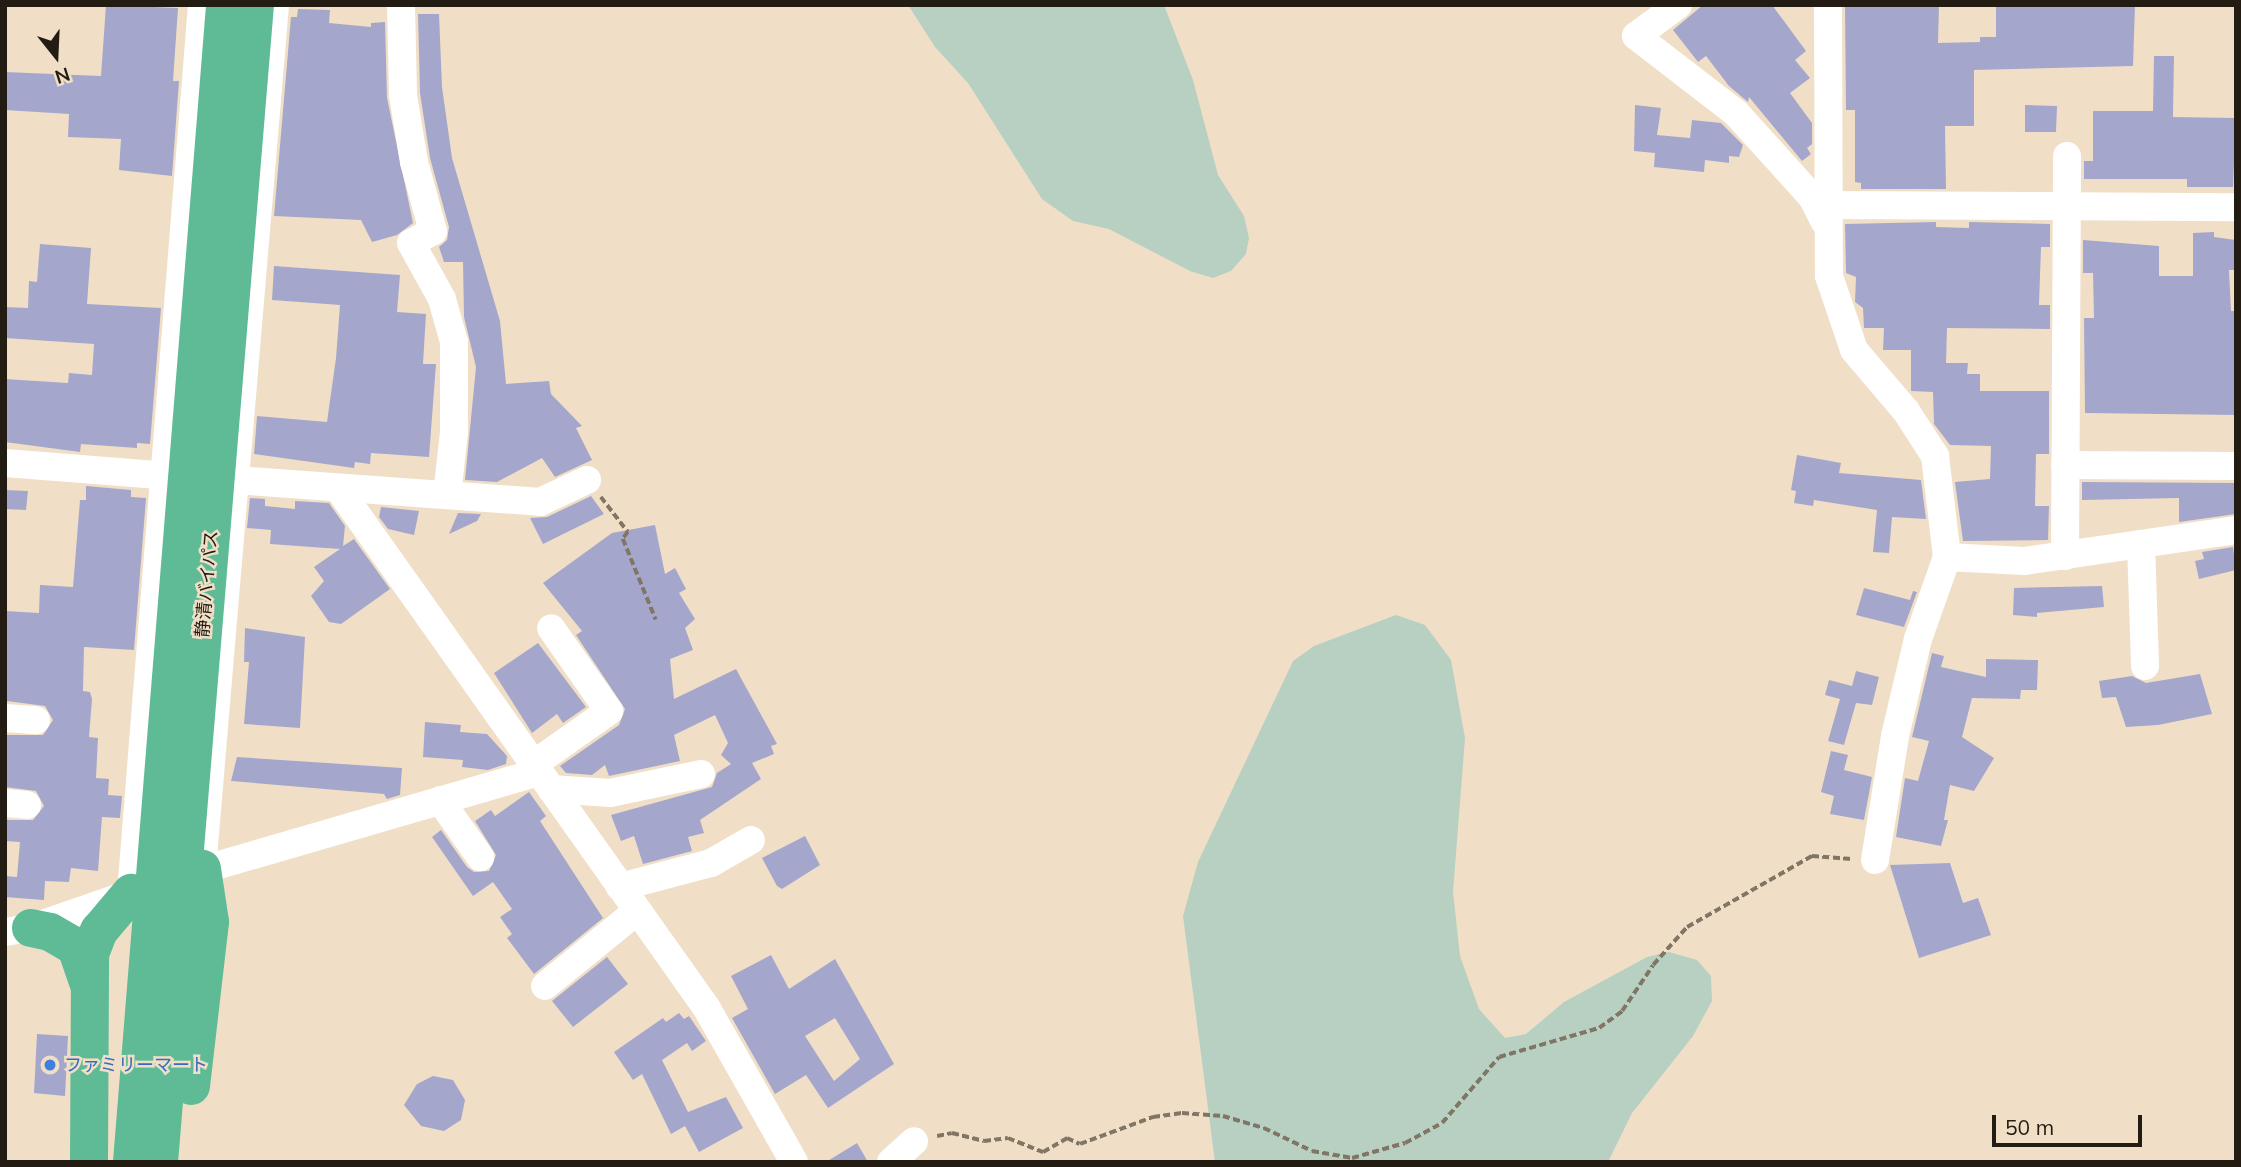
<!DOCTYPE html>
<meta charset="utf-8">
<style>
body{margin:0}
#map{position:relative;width:2241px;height:1167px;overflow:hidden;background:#f0dfc6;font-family:Mulish,"Noto Sans JP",sans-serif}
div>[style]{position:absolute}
.green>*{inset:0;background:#b7d0c1}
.building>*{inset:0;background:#a4a7cb}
.path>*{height:3.5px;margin-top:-1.75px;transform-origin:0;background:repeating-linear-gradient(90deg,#817665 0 7px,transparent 0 10.5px)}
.minor>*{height:28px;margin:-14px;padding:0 14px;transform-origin:14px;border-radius:14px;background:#fff}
.highway>*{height:38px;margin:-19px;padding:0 19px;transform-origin:19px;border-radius:19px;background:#5ebb96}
.dots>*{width:19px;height:19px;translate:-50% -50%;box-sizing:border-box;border:4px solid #f0dfc6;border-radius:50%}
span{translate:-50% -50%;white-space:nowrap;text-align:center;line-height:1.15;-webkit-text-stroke:5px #f0dfc6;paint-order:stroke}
.street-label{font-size:18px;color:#221c13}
.shop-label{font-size:18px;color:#366cbe}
.left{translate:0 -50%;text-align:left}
.frame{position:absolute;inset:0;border:7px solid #221c13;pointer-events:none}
.north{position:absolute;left:21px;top:21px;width:70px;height:70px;-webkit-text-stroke:5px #f0dfc6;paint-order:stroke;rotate:162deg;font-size:19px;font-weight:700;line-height:28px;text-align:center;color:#221c13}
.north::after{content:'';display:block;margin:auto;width:24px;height:32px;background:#221c13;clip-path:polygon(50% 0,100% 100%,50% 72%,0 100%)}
.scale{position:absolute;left:1992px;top:1115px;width:150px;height:32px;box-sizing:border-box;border:4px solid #221c13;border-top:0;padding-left:9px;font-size:21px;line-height:24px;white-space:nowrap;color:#221c13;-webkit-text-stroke:5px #f0dfc6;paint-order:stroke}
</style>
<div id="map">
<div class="green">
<div style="clip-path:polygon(908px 5px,1164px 5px,1193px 80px,1218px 175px,1244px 216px,1249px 238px,1246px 254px,1231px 271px,1213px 278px,1190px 271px,1109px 229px,1073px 221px,1042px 199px,968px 83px,935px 47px)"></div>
<div style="clip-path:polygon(1396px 615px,1425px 625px,1451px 660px,1465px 738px,1453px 892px,1460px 956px,1479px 1009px,1505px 1038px,1526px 1034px,1564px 1002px,1647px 957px,1669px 952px,1697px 960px,1711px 976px,1712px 1001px,1693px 1036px,1632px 1113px,1608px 1162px,1215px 1162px,1183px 916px,1198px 862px,1293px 661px,1314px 646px)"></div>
</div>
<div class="building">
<div style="clip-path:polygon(106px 5px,178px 8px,173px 81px,179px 81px,172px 176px,119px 170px,121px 139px,68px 137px,69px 114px,5px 110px,5px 72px,101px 76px)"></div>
<div style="clip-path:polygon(1703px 5px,1772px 5px,1806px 51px,1795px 60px,1810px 78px,1790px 93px,1812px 123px,1812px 144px,1807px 148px,1811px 154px,1802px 161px,1749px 97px,1748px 102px,1729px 86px,1706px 56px,1698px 62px,1673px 30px)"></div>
<div style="clip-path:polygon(1845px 5px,1939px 5px,1938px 43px,1980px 42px,1980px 37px,1996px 37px,1996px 5px,2135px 5px,2133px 66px,1974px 70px,1974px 126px,1945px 126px,1946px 189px,1861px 189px,1861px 183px,1855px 182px,1855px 110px,1846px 110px)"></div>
<div style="clip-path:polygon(298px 9px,330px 10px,329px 23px,371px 27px,371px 23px,385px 22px,387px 98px,413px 223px,397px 235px,372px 242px,361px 220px,274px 216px,291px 17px,297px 17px)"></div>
<div style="clip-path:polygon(418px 14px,439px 14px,442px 87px,452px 158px,500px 321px,506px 384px,549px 381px,551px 394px,582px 426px,576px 428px,592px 460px,555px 477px,542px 458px,497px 482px,465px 480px,476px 367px,464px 317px,463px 262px,444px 262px,439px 247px,447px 240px,449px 227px,430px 158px,420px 93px)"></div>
<div style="clip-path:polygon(2154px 56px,2174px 56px,2173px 117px,2236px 118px,2233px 187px,2187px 187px,2187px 179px,2084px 179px,2084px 161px,2093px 161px,2093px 111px,2153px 111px)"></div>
<div style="clip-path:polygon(1635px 105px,1661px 108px,1657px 135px,1690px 138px,1692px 120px,1721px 123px,1743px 145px,1739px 157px,1729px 156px,1729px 163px,1705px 160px,1704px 172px,1654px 167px,1655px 153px,1634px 151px)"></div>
<div style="clip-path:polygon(2025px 105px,2057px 106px,2056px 132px,2025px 132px)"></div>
<div style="clip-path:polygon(1936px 222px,1936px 227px,1969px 228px,1969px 222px,2050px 224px,2050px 247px,2041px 247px,2039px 305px,2050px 305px,2050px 329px,1947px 328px,1946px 363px,1968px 363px,1967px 374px,1980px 374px,1980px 391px,2049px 391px,2049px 454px,2036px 454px,2035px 506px,2049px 506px,2048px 540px,1963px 541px,1955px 482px,1990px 479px,1991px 446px,1950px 445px,1934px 424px,1933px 392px,1911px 391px,1911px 350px,1883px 350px,1884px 328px,1864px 328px,1863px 308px,1855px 302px,1856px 277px,1846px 273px,1845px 224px)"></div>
<div style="clip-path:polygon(2214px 232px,2214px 237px,2236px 240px,2236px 270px,2229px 270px,2231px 311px,2236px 311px,2236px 415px,2085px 413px,2084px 318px,2094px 318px,2093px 273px,2083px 273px,2083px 240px,2159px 246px,2159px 276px,2193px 276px,2193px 233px)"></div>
<div style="clip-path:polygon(40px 244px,91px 248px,87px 304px,161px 308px,150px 444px,137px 443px,137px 448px,81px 444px,80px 452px,5px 442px,5px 379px,68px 383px,69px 373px,92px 375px,94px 344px,5px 338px,5px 307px,28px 308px,29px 281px,37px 282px)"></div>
<div style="clip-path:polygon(274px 266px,400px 275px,397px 312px,426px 314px,423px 364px,436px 364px,429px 457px,371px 453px,370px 464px,355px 462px,354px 468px,254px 454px,257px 416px,327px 422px,336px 358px,340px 305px,272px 300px)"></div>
<div style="clip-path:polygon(1797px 455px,1841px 463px,1839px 473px,1921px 480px,1926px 519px,1892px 517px,1889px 553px,1873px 552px,1877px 510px,1814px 500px,1813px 506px,1794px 503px,1796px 491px,1791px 490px)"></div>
<div style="clip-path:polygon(2082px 482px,2236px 483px,2236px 514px,2179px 522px,2179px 498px,2082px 500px)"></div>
<div style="clip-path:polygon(86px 486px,131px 490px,131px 497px,146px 498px,134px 650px,84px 647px,83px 691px,90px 692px,92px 699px,89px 737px,98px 738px,96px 778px,109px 779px,108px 795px,122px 796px,120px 818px,102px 817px,98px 871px,71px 868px,69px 882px,45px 881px,44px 900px,5px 897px,5px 876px,17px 877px,20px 842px,5px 841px,5px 820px,33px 820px,44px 806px,36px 791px,5px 787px,5px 735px,43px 735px,53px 720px,45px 706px,7px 701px,5px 611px,39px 613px,40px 585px,73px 587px,80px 500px,86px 500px)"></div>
<div style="clip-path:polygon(5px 490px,28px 491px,26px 510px,5px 509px)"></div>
<div style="clip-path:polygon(591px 496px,604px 514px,543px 544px,530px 518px,547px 517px)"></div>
<div style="clip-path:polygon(250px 498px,265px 499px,265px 506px,295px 509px,295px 501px,329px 503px,345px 526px,343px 546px,354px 539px,390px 589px,341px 624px,329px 622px,311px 596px,324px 581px,314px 567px,340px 549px,270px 544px,271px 530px,247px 528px)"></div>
<div style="clip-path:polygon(381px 507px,419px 511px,414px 535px,388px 529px,379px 517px)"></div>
<div style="clip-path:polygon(458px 513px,481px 514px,477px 521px,449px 534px)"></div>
<div style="clip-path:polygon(655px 525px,665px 574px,675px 568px,686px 589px,679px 593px,695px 619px,685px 628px,693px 650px,670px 659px,674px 699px,736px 669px,777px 744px,771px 746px,774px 754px,752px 763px,761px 779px,700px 820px,704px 833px,688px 837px,692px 851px,643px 864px,634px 836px,621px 841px,611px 815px,712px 787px,717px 773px,731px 764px,721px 755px,728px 743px,715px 715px,674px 735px,680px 761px,609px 776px,605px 765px,592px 775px,566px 773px,560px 766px,619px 725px,625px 709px,576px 635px,582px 631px,543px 583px,612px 533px)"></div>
<div style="clip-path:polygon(2233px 547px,2236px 570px,2199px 579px,2195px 561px,2204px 559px,2202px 552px)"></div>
<div style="clip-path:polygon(2102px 586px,2104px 607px,2037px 613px,2037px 617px,2013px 615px,2014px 588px)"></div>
<div style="clip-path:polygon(1864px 588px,1910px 600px,1913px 591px,1917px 592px,1904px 627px,1856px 615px)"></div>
<div style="clip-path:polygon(245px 628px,305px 637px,300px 728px,244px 724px,249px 662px,244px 662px)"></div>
<div style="clip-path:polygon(538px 643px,586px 707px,563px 723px,557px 714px,532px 733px,494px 673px)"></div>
<div style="clip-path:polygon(1932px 653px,1944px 656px,1941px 667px,1986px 677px,1986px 659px,2038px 660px,2037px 690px,2021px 690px,2020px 699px,1972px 698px,1962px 737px,1994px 758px,1974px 791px,1950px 785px,1944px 820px,1948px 820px,1941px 846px,1896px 837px,1905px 778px,1918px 781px,1929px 741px,1912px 737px)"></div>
<div style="clip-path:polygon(1856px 671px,1879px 677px,1872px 705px,1856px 703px,1844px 745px,1828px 741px,1840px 699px,1825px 695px,1829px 680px,1852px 686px)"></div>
<div style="clip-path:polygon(2200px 674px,2212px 714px,2158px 725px,2126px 727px,2116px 697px,2102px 698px,2099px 681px,2132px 676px,2146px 683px)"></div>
<div style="clip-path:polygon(425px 722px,461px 725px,460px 732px,487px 734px,507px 756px,506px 764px,488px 770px,462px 767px,463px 760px,423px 757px)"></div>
<div style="clip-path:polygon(1831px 751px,1848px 755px,1844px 770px,1872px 777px,1864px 820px,1830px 814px,1834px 796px,1821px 792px)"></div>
<div style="clip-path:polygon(237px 757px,402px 768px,400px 795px,387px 799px,384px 794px,231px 781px)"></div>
<div style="clip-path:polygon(529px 792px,546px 816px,540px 821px,603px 918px,534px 974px,507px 938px,512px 934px,500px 917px,512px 909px,493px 882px,473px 896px,432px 837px,441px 830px,467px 867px,474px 872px,489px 871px,496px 855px,475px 821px,491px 810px,495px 816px)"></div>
<div style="clip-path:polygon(805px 836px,820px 865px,782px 889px,777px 886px,762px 858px)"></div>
<div style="clip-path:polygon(1950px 863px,1963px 903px,1978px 898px,1991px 935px,1919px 958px,1890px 865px)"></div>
<div style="clip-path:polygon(evenodd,771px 955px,789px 989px,835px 959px,894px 1064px,828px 1108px,806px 1075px,775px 1094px,732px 1018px,748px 1009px,731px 976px,771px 955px,835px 1018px,860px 1059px,834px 1081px,805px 1036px,835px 1018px)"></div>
<div style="clip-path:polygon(607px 957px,628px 984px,573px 1027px,552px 1001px)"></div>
<div style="clip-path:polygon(679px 1013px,684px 1019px,689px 1016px,706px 1041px,692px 1051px,687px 1043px,662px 1060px,688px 1112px,726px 1097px,743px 1128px,699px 1152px,685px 1126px,671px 1134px,642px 1074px,633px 1080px,614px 1052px,663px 1018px,666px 1022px)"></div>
<div style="clip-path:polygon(37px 1034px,68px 1036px,65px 1096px,34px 1093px)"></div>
<div style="clip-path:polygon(433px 1076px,453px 1080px,465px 1100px,461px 1120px,444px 1131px,421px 1126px,404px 1105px,417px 1084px)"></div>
<div style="clip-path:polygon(857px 1143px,868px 1162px,826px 1162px)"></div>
</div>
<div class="path">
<div style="left:601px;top:497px;width:44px;rotate:52.4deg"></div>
<div style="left:628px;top:532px;width:9px;rotate:126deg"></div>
<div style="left:623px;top:539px;width:87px;rotate:67.8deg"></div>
<div style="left:937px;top:1136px;width:15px;rotate:-11deg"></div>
<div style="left:952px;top:1133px;width:33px;rotate:14deg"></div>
<div style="left:984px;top:1141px;width:24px;rotate:-7deg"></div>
<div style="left:1008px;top:1138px;width:38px;rotate:22deg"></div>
<div style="left:1043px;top:1152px;width:28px;rotate:-30deg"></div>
<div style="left:1067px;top:1138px;width:14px;rotate:25deg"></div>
<div style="left:1080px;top:1144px;width:78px;rotate:-20.3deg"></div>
<div style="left:1153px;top:1117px;width:29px;rotate:-8deg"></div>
<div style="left:1182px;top:1113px;width:41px;rotate:4.2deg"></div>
<div style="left:1223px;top:1116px;width:43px;rotate:16.3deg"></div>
<div style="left:1264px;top:1128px;width:53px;rotate:25.6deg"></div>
<div style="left:1312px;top:1151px;width:41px;rotate:9.9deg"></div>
<div style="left:1352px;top:1158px;width:55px;rotate:-15.8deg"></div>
<div style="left:1405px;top:1143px;width:42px;rotate:-28.4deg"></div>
<div style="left:1442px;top:1123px;width:87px;rotate:-49.2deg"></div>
<div style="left:1499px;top:1057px;width:104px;rotate:-16.2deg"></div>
<div style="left:1599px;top:1028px;width:29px;rotate:-36deg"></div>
<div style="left:1622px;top:1011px;width:55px;rotate:-56deg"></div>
<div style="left:1653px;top:965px;width:51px;rotate:-48.2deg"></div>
<div style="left:1687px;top:927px;width:144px;rotate:-29.6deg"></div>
<div style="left:1812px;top:856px;width:40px;rotate:4.3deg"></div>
</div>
<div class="minor">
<div style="left:401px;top:5px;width:90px;rotate:88.7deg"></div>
<div style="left:403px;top:95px;width:68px;rotate:80.7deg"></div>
<div style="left:414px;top:162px;width:72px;rotate:74.6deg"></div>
<div style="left:433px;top:231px;width:25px;rotate:151deg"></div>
<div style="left:411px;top:243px;width:64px;rotate:61deg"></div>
<div style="left:442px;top:299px;width:45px;rotate:74.4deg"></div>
<div style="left:454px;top:342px;width:90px;rotate:90deg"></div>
<div style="left:454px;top:432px;width:63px;rotate:96.3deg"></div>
<div style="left:1678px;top:5px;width:52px;rotate:143.6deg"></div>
<div style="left:1636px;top:36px;width:126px;rotate:37.6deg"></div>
<div style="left:1736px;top:113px;width:113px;rotate:47.9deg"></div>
<div style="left:1812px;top:197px;width:27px;rotate:63deg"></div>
<div style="left:1828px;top:5px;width:271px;rotate:89.8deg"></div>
<div style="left:1829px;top:276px;width:78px;rotate:71.3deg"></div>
<div style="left:1854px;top:350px;width:80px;rotate:49.6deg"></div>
<div style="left:1906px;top:411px;width:54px;rotate:57.2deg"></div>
<div style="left:1935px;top:456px;width:102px;rotate:83.2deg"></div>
<div style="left:1947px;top:557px;width:77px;rotate:3deg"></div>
<div style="left:2024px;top:561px;width:214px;rotate:-8.3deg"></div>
<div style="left:1825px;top:205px;width:411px;rotate:0.3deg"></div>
<div style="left:5px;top:463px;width:177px;rotate:4.5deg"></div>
<div style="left:2065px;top:465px;width:171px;rotate:0.3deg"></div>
<div style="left:221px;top:479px;width:320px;rotate:4.1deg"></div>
<div style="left:540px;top:502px;width:52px;rotate:-25.1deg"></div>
<div style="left:338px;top:488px;width:636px;rotate:54.66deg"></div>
<div style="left:706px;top:1007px;width:178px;rotate:60.4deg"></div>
<div style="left:2141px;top:544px;width:122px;rotate:88.1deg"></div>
<div style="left:2065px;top:556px;width:400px;rotate:-89.7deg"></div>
<div style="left:5px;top:718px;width:31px;rotate:4deg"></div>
<div style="left:534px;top:764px;width:92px;rotate:-35.2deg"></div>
<div style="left:609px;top:711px;width:101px;rotate:-124.9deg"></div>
<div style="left:551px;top:789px;width:59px;rotate:3.9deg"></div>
<div style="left:610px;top:793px;width:93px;rotate:-11.8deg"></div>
<div style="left:440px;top:800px;width:70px;rotate:54.9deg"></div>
<div style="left:5px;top:803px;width:22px;rotate:5deg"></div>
<div style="left:1875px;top:860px;width:126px;rotate:-80.8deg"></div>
<div style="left:1895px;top:736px;width:100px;rotate:-76.7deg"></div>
<div style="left:1918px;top:639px;width:87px;rotate:-70.5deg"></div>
<div style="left:202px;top:869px;width:867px;rotate:-85.17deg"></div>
<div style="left:188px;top:874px;width:366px;rotate:-16.2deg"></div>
<div style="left:620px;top:887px;width:94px;rotate:-14.8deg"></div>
<div style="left:711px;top:863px;width:46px;rotate:-29.9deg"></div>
<div style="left:131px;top:893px;width:891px;rotate:-85.43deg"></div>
<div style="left:5px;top:932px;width:26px;rotate:-9deg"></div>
<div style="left:31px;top:928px;width:104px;rotate:-19.1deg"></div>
<div style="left:545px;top:986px;width:119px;rotate:-39.2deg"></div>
<div style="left:891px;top:1162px;width:31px;rotate:-42deg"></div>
</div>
<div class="highway">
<div style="left:31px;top:928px;width:19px;rotate:12deg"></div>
<div style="left:50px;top:932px;width:30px;rotate:30deg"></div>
<div style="left:76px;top:947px;width:37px;rotate:71deg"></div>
<div style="left:191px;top:1086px;width:165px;rotate:-83.4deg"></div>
<div style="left:210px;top:922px;width:54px;rotate:-98.6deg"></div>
<div style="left:89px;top:1162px;width:208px;rotate:-89.7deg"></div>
<div style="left:90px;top:954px;width:25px;rotate:-69deg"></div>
<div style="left:99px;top:931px;width:50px;rotate:-49.9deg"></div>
<div style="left:132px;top:1162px;width:1161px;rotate:-85.4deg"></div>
<div style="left:159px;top:1162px;width:1161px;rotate:-85.26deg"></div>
</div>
<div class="dots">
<div style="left:50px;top:1065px;background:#3f7fe0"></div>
</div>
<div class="street-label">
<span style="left:207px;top:584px;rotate:-85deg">静清バイパス</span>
</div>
<div class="shop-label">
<span class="left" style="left:64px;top:1065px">ファミリーマート</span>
</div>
<div class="frame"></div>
<div class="north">N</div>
<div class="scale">50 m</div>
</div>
